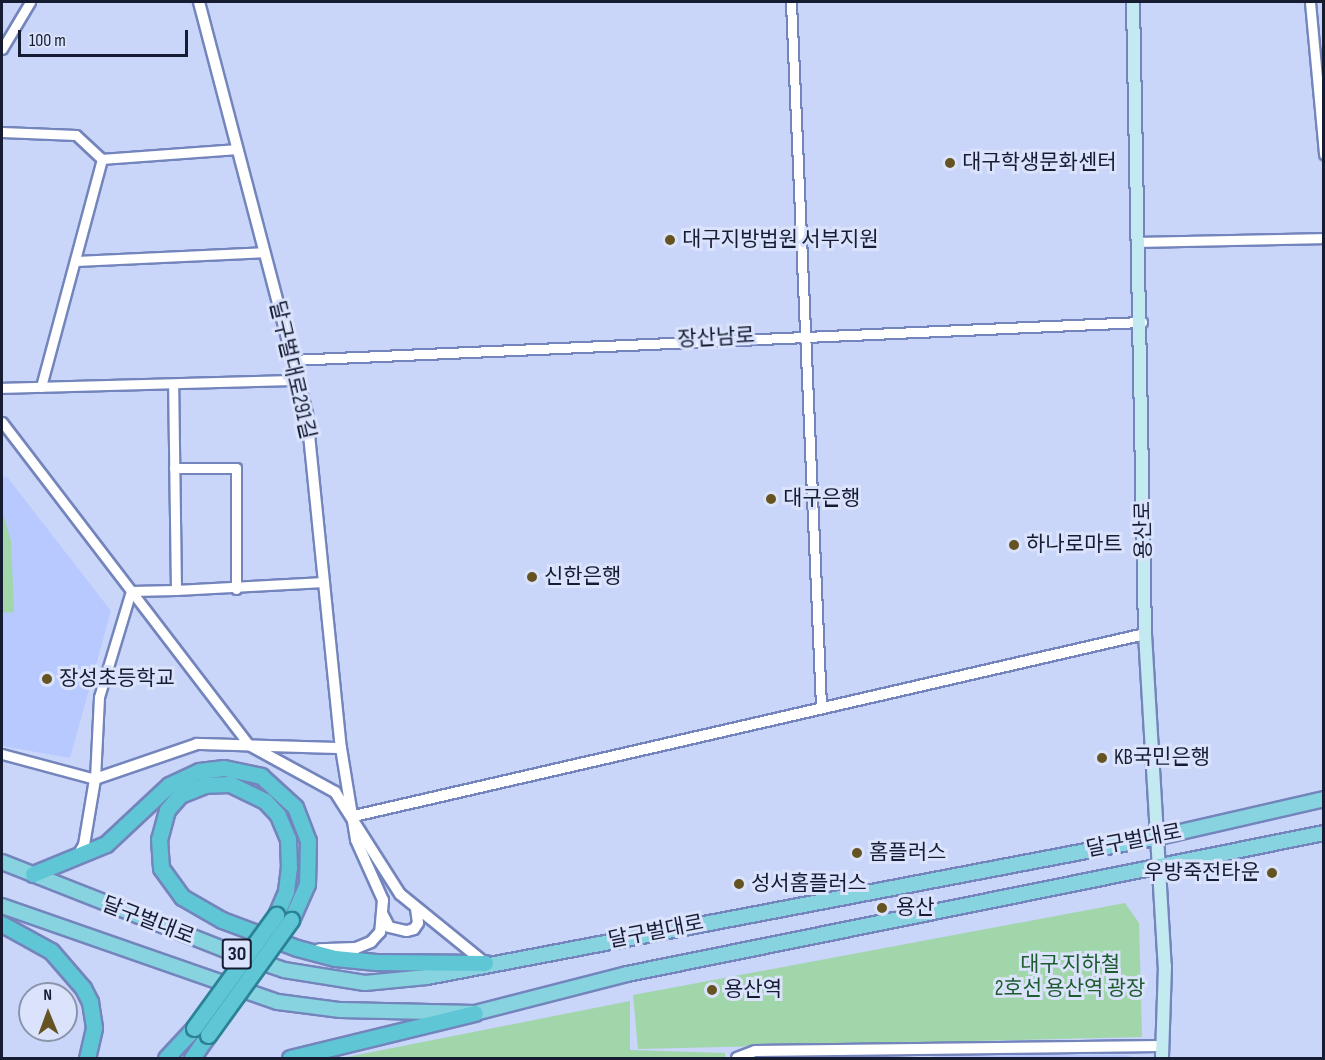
<!DOCTYPE html>
<meta charset="utf-8">
<style>
body{margin:0}
#map{position:relative;width:1325px;height:1060px;overflow:hidden;background:#c9d5f9;font-family:"Sofia Sans Condensed","Noto Sans KR",sans-serif}
div>[style]{position:absolute}
.built>*{inset:0;background:#b7c9fe}
.green>*{inset:0;background:#a0d6aa}
.roads{filter:drop-shadow(2px 0 #7385bc) drop-shadow(-2px 0 #7385bc) drop-shadow(0 2px #7385bc) drop-shadow(0 -2px #7385bc)}
.minor>*{height:9px;margin:-4.5px;padding:0 4.5px;transform-origin:4.5px;border-radius:4.5px;background:#fff}
.tertiary>*{height:10px;margin:-5px;padding:0 5px;transform-origin:5px;border-radius:5px;background:#fff}
.secondary>*{height:12px;margin:-6px;padding:0 6px;transform-origin:6px;border-radius:6px;background:#c3eaf0}
.primary>*{height:14px;margin:-7px;padding:0 7px;transform-origin:7px;border-radius:7px;background:#87d4e0}
.trunk>*{height:15px;margin:-7.5px;padding:0 7.5px;transform-origin:7.5px;border-radius:7.5px;background:#5fc6d6}
.bridges{filter:drop-shadow(2px 0 #2b8296) drop-shadow(-2px 0 #2b8296) drop-shadow(0 2px #2b8296) drop-shadow(0 -2px #2b8296)}
.trunk-bridge>*{height:15px;margin:-7.5px;padding:0 7.5px;transform-origin:7.5px;border-radius:7.5px;background:#5fc6d6}
.dots>*{width:16px;height:16px;translate:-50% -50%;box-sizing:border-box;border:3px solid #dae3fb;border-radius:50%}
span{translate:-50% -50%;white-space:nowrap;text-align:center;line-height:1.15;-webkit-text-stroke:6px #dae3fb;paint-order:stroke}
.shield-label span{padding:2px 4px;background:#dae3fb;border:2px solid;border-radius:4px;-webkit-text-stroke-width:0}
.shield-label{font-size:20px;color:#161d33;font-weight:700}
.poi-label{font-size:21px;color:#161d33}
.left{translate:0 -50%;text-align:left}
.right{translate:-100% -50%;text-align:right}
.street-label{font-size:21px;color:#161d33}
.park-label{font-size:21px;color:#1e5c30}
.frame{position:absolute;inset:0;border:3px solid #161d33;pointer-events:none}
.north{position:absolute;left:18px;top:982px;width:60px;height:60px;box-sizing:border-box;background:#dae3fb;border:2px solid #8c94ab;border-radius:50%;rotate:359deg;font-size:16px;font-weight:700;line-height:24px;text-align:center;color:#161d33}
.north::after{content:'';display:block;margin:auto;width:21px;height:27px;background:#655422;clip-path:polygon(50% 0,100% 100%,50% 72%,0 100%)}
.scale{position:absolute;left:18px;top:30px;width:170px;height:27px;box-sizing:border-box;border:3px solid #161d33;border-top:0;padding-left:8px;font-size:18px;line-height:21px;white-space:nowrap;color:#161d33;-webkit-text-stroke:4px #dae3fb;paint-order:stroke}
</style>
<div id="map">
<div class="built">
<div style="clip-path:polygon(2px 476px,8px 478px,111px 611px,70px 758px,2px 746px)"></div>
<div style="clip-path:polygon(933px 1054px,1128px 1055px,1132px 1058px,933px 1058px)"></div>
</div>
<div class="green">
<div style="clip-path:polygon(2px 510px,11px 541px,14px 612px,2px 613px)"></div>
<div style="clip-path:polygon(1125px 903px,1139px 923px,1142px 1037px,638px 1049px,633px 995px)"></div>
<div style="clip-path:polygon(630px 1001px,630px 1050px,725px 1053px,725px 1058px,342px 1058px)"></div>
</div>
<div class="roads">
<div class="minor">
<div style="left:791px;top:2px;width:705px;rotate:87.56deg"></div>
<div style="left:1310px;top:2px;width:153px;rotate:84.7deg"></div>
<div style="left:2px;top:49px;width:55px;rotate:-59.2deg"></div>
<div style="left:2px;top:132px;width:74px;rotate:2.3deg"></div>
<div style="left:76px;top:135px;width:35px;rotate:43deg"></div>
<div style="left:102px;top:159px;width:236px;rotate:105deg"></div>
<div style="left:102px;top:159px;width:135px;rotate:-4.2deg"></div>
<div style="left:1140px;top:242px;width:184px;rotate:-1.2deg"></div>
<div style="left:75px;top:261px;width:189px;rotate:-2.7deg"></div>
<div style="left:291px;top:360px;width:852px;rotate:-2.56deg"></div>
<div style="left:2px;top:388px;width:295px;rotate:-1.6deg"></div>
<div style="left:2px;top:422px;width:407px;rotate:52.6deg"></div>
<div style="left:174px;top:468px;width:62px"></div>
<div style="left:236px;top:468px;width:121px;rotate:90deg"></div>
<div style="left:176px;top:590px;width:148px;rotate:-3.1deg"></div>
<div style="left:2px;top:754px;width:96px;rotate:15deg"></div>
<div style="left:95px;top:779px;width:82px;rotate:-87.2deg"></div>
<div style="left:99px;top:697px;width:111px;rotate:-73.2deg"></div>
<div style="left:131px;top:591px;width:45px;rotate:-1.3deg"></div>
<div style="left:176px;top:590px;width:206px;rotate:-90.8deg"></div>
</div>
<div class="tertiary">
<div style="left:199px;top:2px;width:427px;rotate:75.3deg"></div>
<div style="left:307px;top:415px;width:335px;rotate:84.2deg"></div>
<div style="left:341px;top:748px;width:93px;rotate:80.7deg"></div>
<div style="left:356px;top:840px;width:66px;rotate:65.8deg"></div>
<div style="left:383px;top:900px;width:32px;rotate:95deg"></div>
<div style="left:380px;top:932px;width:13px;rotate:132deg"></div>
<div style="left:371px;top:942px;width:16px;rotate:158deg"></div>
<div style="left:356px;top:948px;width:37px;rotate:178deg"></div>
<div style="left:251px;top:746px;width:96px;rotate:28.7deg"></div>
<div style="left:335px;top:792px;width:121px;rotate:57.5deg"></div>
<div style="left:400px;top:894px;width:109px;rotate:39.1deg"></div>
<div style="left:354px;top:816px;width:812px;rotate:-12.96deg"></div>
<div style="left:77px;top:857px;width:14px;rotate:-60deg"></div>
<div style="left:84px;top:845px;width:67px;rotate:-80.5deg"></div>
<div style="left:95px;top:779px;width:108px;rotate:-18.9deg"></div>
<div style="left:197px;top:744px;width:144px;rotate:1.6deg"></div>
<div style="left:383px;top:915px;width:13px;rotate:63deg"></div>
<div style="left:389px;top:927px;width:18px;rotate:13deg"></div>
<div style="left:407px;top:931px;width:7px;rotate:-16deg"></div>
<div style="left:414px;top:929px;width:7px;rotate:-56deg"></div>
<div style="left:418px;top:923px;width:15px;rotate:-98deg"></div>
<div style="left:737px;top:1058px;width:19px;rotate:-21deg"></div>
<div style="left:755px;top:1051px;width:406px;rotate:-0.7deg"></div>
</div>
<div class="secondary">
<div style="left:1133px;top:2px;width:632px;rotate:88.91deg"></div>
<div style="left:1145px;top:634px;width:333px;rotate:86.6deg"></div>
<div style="left:1165px;top:966px;width:92px;rotate:91.9deg"></div>
</div>
<div class="primary">
<div style="left:2px;top:862px;width:243px;rotate:21.5deg"></div>
<div style="left:228px;top:951px;width:59px;rotate:18.7deg"></div>
<div style="left:284px;top:970px;width:82px;rotate:9.1deg"></div>
<div style="left:365px;top:983px;width:62px;rotate:-5.5deg"></div>
<div style="left:427px;top:977px;width:740px;rotate:-10.82deg"></div>
<div style="left:1154px;top:838px;width:174px;rotate:-12.9deg"></div>
<div style="left:2px;top:906px;width:292px;rotate:19.2deg"></div>
<div style="left:278px;top:1002px;width:63px;rotate:7.4deg"></div>
<div style="left:340px;top:1010px;width:135px;rotate:1.3deg"></div>
<div style="left:475px;top:1013px;width:157px;rotate:-14.4deg"></div>
<div style="left:627px;top:974px;width:711px;rotate:-11.44deg"></div>
</div>
<div class="trunk">
<div style="left:33px;top:874px;width:79px;rotate:-22.3deg"></div>
<div style="left:106px;top:844px;width:86px;rotate:-43.1deg"></div>
<div style="left:169px;top:785px;width:33px;rotate:-25deg"></div>
<div style="left:199px;top:771px;width:25px;rotate:-7deg"></div>
<div style="left:224px;top:768px;width:38px;rotate:12deg"></div>
<div style="left:261px;top:776px;width:46px;rotate:42.4deg"></div>
<div style="left:295px;top:807px;width:36px;rotate:69deg"></div>
<div style="left:308px;top:841px;width:43px;rotate:91.3deg"></div>
<div style="left:307px;top:884px;width:39px;rotate:114deg"></div>
<div style="left:276px;top:915px;width:26px;rotate:-67deg"></div>
<div style="left:286px;top:891px;width:23px;rotate:-83deg"></div>
<div style="left:289px;top:868px;width:29px;rotate:-92deg"></div>
<div style="left:288px;top:839px;width:26px;rotate:-113deg"></div>
<div style="left:278px;top:815px;width:19px;rotate:-133deg"></div>
<div style="left:265px;top:801px;width:39px;rotate:-154deg"></div>
<div style="left:230px;top:784px;width:25px;rotate:178deg"></div>
<div style="left:205px;top:785px;width:27px;rotate:158deg"></div>
<div style="left:180px;top:795px;width:20px;rotate:131deg"></div>
<div style="left:167px;top:810px;width:30px;rotate:105deg"></div>
<div style="left:159px;top:839px;width:29px;rotate:86deg"></div>
<div style="left:161px;top:868px;width:36px;rotate:54deg"></div>
<div style="left:182px;top:897px;width:46px;rotate:29.9deg"></div>
<div style="left:222px;top:920px;width:80px;rotate:20.5deg"></div>
<div style="left:297px;top:948px;width:39px;rotate:15deg"></div>
<div style="left:335px;top:958px;width:41px;rotate:5.6deg"></div>
<div style="left:376px;top:962px;width:109px;rotate:0.5deg"></div>
<div style="left:2px;top:924px;width:56px;rotate:28.9deg"></div>
<div style="left:51px;top:951px;width:49px;rotate:49.1deg"></div>
<div style="left:83px;top:988px;width:16px;rotate:63deg"></div>
<div style="left:90px;top:1002px;width:26px;rotate:81deg"></div>
<div style="left:94px;top:1028px;width:31px;rotate:103deg"></div>
<div style="left:166px;top:1058px;width:41px;rotate:-47deg"></div>
<div style="left:192px;top:1058px;width:28px;rotate:-55deg"></div>
<div style="left:290px;top:1058px;width:190px;rotate:-13.7deg"></div>
</div>
</div>
<div class="bridges">
<div class="trunk-bridge">
<div style="left:194px;top:1028px;width:140px;rotate:-54deg"></div>
<div style="left:208px;top:1035px;width:142px;rotate:-54.2deg"></div>
</div>
</div>
<div class="dots">
<div style="left:950px;top:163px;background:#655422"></div>
<div style="left:670px;top:240px;background:#655422"></div>
<div style="left:771px;top:499px;background:#655422"></div>
<div style="left:1014px;top:545px;background:#655422"></div>
<div style="left:532px;top:577px;background:#655422"></div>
<div style="left:47px;top:679px;background:#655422"></div>
<div style="left:1102px;top:758px;background:#655422"></div>
<div style="left:857px;top:853px;background:#655422"></div>
<div style="left:1272px;top:873px;background:#655422"></div>
<div style="left:739px;top:884px;background:#655422"></div>
<div style="left:882px;top:908px;background:#655422"></div>
<div style="left:712px;top:990px;background:#655422"></div>
</div>
<div class="shield-label">
<span style="left:237px;top:954px">30</span>
</div>
<div class="poi-label">
<span class="left" style="left:962px;top:163px">대구학생문화센터</span>
<span class="left" style="left:682px;top:240px">대구지방법원 서부지원</span>
<span class="left" style="left:783px;top:499px">대구은행</span>
<span class="left" style="left:1026px;top:545px">하나로마트</span>
<span class="left" style="left:544px;top:577px">신한은행</span>
<span class="left" style="left:59px;top:679px">장성초등학교</span>
<span class="left" style="left:1114px;top:758px">KB국민은행</span>
<span class="left" style="left:869px;top:853px">홈플러스</span>
<span class="right" style="left:1260px;top:873px">우방죽전타운</span>
<span class="left" style="left:751px;top:884px">성서홈플러스</span>
<span class="left" style="left:896px;top:908px">용산</span>
<span class="left" style="left:724px;top:990px">용산역</span>
</div>
<div class="street-label">
<span style="left:716px;top:338px;rotate:-3deg">장산남로</span>
<span style="left:292px;top:370px;rotate:77deg">달구벌대로291길</span>
<span style="left:1144px;top:530px;rotate:-91deg">용산로</span>
<span style="left:1134px;top:841px;rotate:-11deg">달구벌대로</span>
<span style="left:148px;top:921px;rotate:21deg">달구벌대로</span>
<span style="left:656px;top:932px;rotate:-11deg">달구벌대로</span>
</div>
<div class="park-label">
<span style="left:1070px;top:977px">대구 지하철<br>2호선 용산역 광장</span>
</div>
<div class="frame"></div>
<div class="north">N</div>
<div class="scale">100 m</div>
</div>
